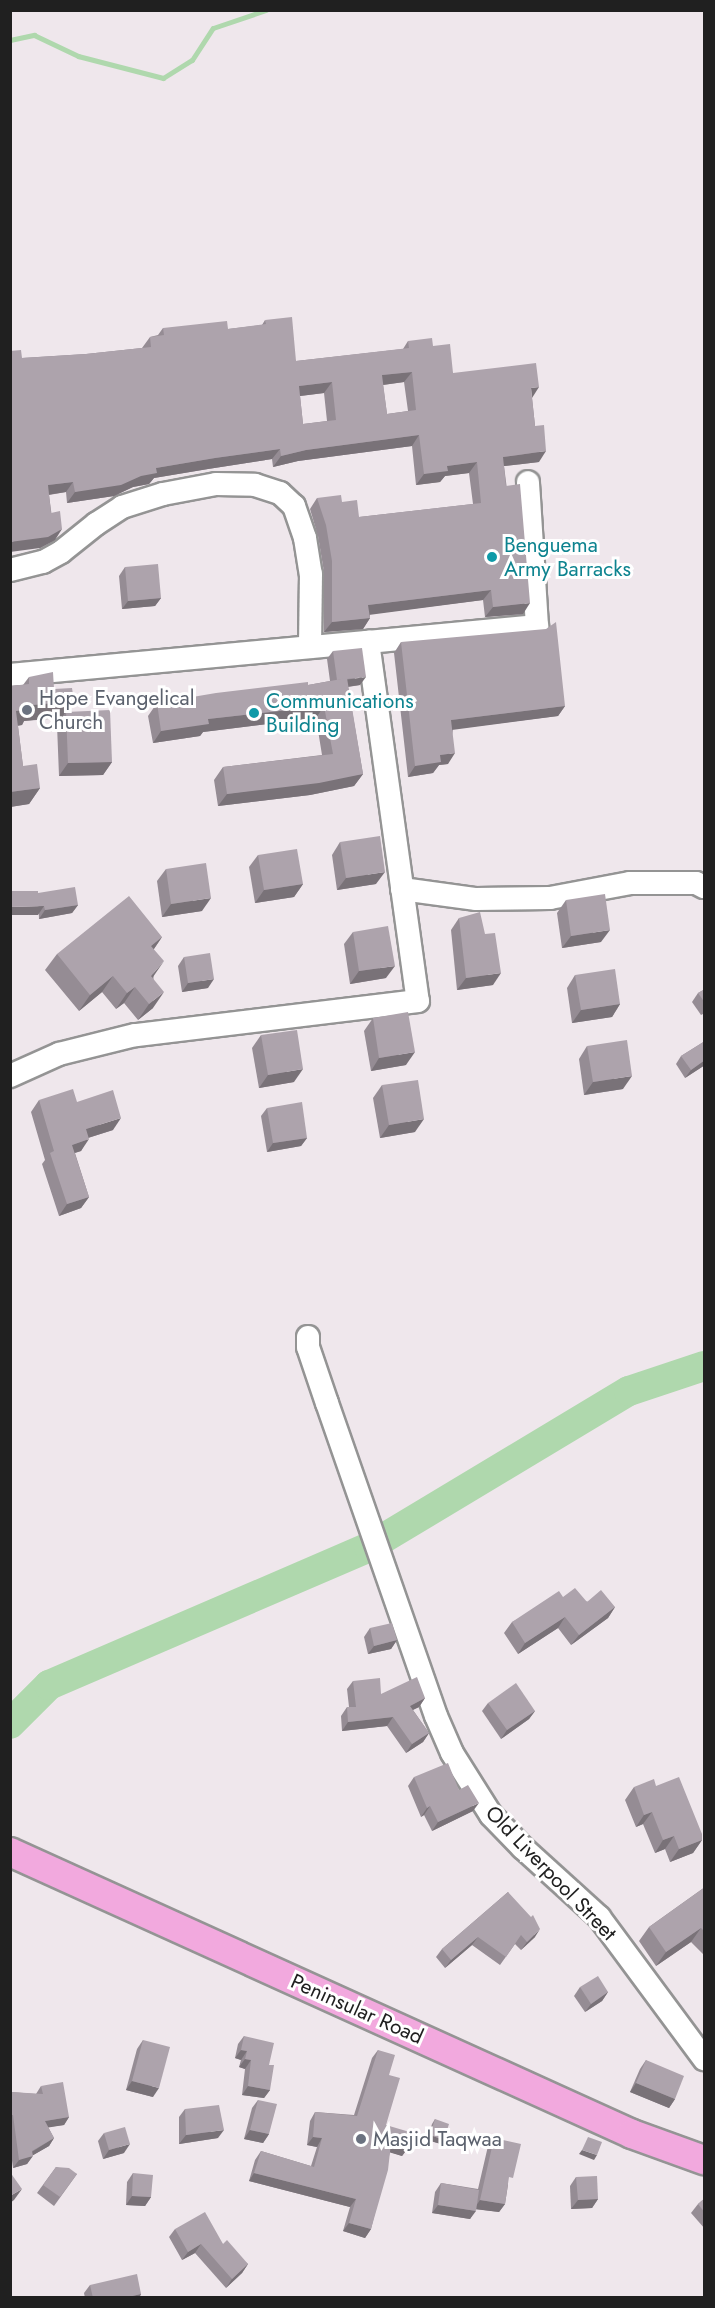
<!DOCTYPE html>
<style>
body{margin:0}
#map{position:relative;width:715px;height:2308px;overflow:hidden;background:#efe7ec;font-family:Jost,sans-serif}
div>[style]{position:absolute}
.stream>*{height:5px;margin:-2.5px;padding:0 2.5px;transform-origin:2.5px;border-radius:2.5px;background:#afd8ad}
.river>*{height:30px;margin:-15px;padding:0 15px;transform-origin:15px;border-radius:15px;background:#afd8ad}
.roads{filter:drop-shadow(2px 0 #949494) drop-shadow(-2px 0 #949494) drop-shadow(0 2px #949494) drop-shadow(0 -2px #949494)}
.minor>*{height:22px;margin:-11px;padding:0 11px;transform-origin:11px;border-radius:11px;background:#fff}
.major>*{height:28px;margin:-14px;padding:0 14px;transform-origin:14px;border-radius:14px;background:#f2a9de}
.wall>*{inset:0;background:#958c94}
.shaded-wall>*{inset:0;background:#797278}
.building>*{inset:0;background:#ada3ac}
.dots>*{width:16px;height:16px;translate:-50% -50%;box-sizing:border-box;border:3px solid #fff;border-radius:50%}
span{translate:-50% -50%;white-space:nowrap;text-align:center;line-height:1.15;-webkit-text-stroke:6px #fff;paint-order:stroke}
.culture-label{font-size:21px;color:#0d838f}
.left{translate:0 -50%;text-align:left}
.worship-label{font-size:21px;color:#5b616d}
.street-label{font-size:21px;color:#202020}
.frame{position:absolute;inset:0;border:12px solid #202020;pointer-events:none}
</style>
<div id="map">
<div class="stream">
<div style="left:10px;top:40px;width:25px;rotate:-12deg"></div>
<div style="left:34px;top:35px;width:49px;rotate:25.5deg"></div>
<div style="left:78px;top:56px;width:88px;rotate:14.5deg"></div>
<div style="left:163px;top:78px;width:34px;rotate:-32deg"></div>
<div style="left:192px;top:60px;width:38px;rotate:-57deg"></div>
<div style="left:213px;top:28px;width:56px;rotate:-18.8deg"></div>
</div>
<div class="river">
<div style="left:10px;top:1724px;width:55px;rotate:-45deg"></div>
<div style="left:49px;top:1685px;width:348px;rotate:-23.3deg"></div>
<div style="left:369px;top:1547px;width:303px;rotate:-31deg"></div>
<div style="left:629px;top:1391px;width:79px;rotate:-18.4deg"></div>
</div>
<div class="roads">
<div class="minor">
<div style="left:10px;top:570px;width:34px;rotate:-14deg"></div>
<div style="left:43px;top:562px;width:21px;rotate:-29deg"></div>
<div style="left:61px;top:552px;width:45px;rotate:-38.7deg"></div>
<div style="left:96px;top:524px;width:31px;rotate:-33deg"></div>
<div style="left:122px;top:507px;width:43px;rotate:-17.6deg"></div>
<div style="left:163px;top:494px;width:54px;rotate:-10.7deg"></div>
<div style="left:216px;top:484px;width:39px;rotate:1deg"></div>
<div style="left:255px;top:485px;width:26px;rotate:18deg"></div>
<div style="left:280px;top:493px;width:19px;rotate:43deg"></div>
<div style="left:294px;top:506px;width:34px;rotate:71deg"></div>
<div style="left:305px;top:538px;width:36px;rotate:81deg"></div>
<div style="left:311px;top:574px;width:73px;rotate:90.8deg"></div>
<div style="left:368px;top:642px;width:170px;rotate:-5.4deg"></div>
<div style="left:537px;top:626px;width:144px;rotate:-93.6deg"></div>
<div style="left:10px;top:675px;width:360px;rotate:-5.3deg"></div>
<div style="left:368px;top:642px;width:362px;rotate:82.1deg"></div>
<div style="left:418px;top:1001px;width:285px;rotate:173.1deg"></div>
<div style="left:135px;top:1035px;width:78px;rotate:166deg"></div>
<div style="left:59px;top:1054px;width:54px;rotate:155.8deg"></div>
<div style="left:402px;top:889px;width:75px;rotate:7.7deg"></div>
<div style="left:476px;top:899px;width:74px;rotate:-0.8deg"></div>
<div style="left:550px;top:898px;width:81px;rotate:-10.6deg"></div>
<div style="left:630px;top:883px;width:66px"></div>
<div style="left:696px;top:883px;width:9px;rotate:27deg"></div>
<div style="left:308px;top:1337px;width:10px;rotate:90deg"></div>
<div style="left:308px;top:1347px;width:59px;rotate:71.3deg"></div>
<div style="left:327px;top:1403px;width:331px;rotate:70.8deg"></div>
<div style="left:436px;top:1716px;width:40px;rotate:66.6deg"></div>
<div style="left:452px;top:1753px;width:73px;rotate:57.8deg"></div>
<div style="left:491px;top:1815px;width:46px;rotate:45.9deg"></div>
<div style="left:523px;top:1848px;width:103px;rotate:42.2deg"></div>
<div style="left:599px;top:1917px;width:177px;rotate:53.5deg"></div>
</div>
<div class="major">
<div style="left:10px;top:1852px;width:683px;rotate:24.39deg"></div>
<div style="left:632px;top:2134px;width:77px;rotate:19.9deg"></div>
</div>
</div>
<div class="wall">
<div style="clip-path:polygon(evenodd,265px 320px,296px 361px,403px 349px,408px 341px,433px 346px,453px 373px,532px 398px,539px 462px,504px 466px,523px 614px,485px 617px,483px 600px,370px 614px,370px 618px,363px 629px,324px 632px,324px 572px,318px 536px,310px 509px,317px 498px,342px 502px,359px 517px,473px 504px,469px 473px,445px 476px,440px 482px,416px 485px,412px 446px,298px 461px,273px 467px,272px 459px,208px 469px,154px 478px,149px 484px,133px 487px,114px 496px,67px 503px,66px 492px,49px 495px,55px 540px,40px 548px,22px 358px,86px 354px,142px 348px,150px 337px,158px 335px,163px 328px,228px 329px,262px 325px,265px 320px,404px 382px,408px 411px,387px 414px,383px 385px,404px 382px,265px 320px,324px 393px,327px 421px,303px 424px,300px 396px,324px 393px)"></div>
<div style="clip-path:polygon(125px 567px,161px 598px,155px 606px,122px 609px,119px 576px)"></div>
<div style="clip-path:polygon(401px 642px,565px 706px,558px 716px,453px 729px,448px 764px,439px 765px,433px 773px,408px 777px,394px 653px)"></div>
<div style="clip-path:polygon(333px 651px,360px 685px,348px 687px,363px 774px,354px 786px,310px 795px,218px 806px,214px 780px,223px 767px,322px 755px,316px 718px,203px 732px,200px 736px,153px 743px,148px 716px,157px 703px,308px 685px,330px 681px,327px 659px)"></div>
<div style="clip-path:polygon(29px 677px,54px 689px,66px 712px,112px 762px,103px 775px,59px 776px,57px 725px,62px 718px,24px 721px,22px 725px,18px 726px,23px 766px,40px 788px,29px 804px,10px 807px,10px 686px,23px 685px)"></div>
<div style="clip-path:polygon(340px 842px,376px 884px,337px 890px,332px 855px)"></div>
<div style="clip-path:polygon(258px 855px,303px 884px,294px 897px,255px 903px,249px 867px)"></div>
<div style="clip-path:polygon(166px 869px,202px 911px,162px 917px,157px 881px)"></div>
<div style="clip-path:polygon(38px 893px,78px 905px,72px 913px,39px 919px)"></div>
<div style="clip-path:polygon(566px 900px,601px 942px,562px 948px,557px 913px)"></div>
<div style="clip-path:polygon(459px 918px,493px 985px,457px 990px,451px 930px)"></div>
<div style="clip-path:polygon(353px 932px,386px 978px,350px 984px,344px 944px)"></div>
<div style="clip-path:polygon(162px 937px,154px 949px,153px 1008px,138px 1020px,124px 1003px,116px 1009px,102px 992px,79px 1011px,45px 970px,57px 954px)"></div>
<div style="clip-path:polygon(184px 957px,208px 988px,182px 992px,178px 966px)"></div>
<div style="clip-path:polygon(575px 975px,620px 1004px,612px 1017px,572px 1023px,567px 988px)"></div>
<div style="clip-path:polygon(705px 989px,705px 1013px,701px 1015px,692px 1002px,698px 993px)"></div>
<div style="clip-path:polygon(373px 1018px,406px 1065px,371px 1071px,364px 1031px)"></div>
<div style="clip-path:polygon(261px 1035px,294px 1082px,259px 1088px,252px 1048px)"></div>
<div style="clip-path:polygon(705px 1041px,705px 1065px,685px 1078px,676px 1064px,681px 1056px)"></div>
<div style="clip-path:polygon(587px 1046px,623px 1089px,584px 1095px,579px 1059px)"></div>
<div style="clip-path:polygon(382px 1085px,415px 1132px,380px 1138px,373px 1098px)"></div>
<div style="clip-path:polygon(39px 1100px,113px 1130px,88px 1138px,81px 1151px,75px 1153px,89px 1197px,81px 1208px,59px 1216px,42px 1164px,45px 1160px,31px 1112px)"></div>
<div style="clip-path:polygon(267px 1108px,307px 1138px,301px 1146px,267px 1152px,261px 1116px)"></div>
<div style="clip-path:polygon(563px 1597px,615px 1607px,608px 1618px,571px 1645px,558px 1628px,518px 1654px,504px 1633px,512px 1622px)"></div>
<div style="clip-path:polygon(370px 1628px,397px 1640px,391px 1649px,368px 1654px,364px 1637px)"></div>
<div style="clip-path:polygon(353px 1681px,381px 1694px,425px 1698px,419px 1707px,413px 1710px,429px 1733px,423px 1742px,406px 1753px,387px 1726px,342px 1731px,341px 1716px,347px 1707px,349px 1707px,347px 1689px)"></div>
<div style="clip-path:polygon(488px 1703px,535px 1711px,529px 1719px,501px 1739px,482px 1711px)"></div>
<div style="clip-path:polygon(414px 1777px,459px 1790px,473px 1811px,432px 1831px,424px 1815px,421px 1817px,408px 1786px)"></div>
<div style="clip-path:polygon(656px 1786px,702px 1840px,693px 1853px,670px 1862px,665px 1849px,655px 1853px,643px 1824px,636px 1827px,625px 1800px,634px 1787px)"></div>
<div style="clip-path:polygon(705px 1887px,705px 1956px,691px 1942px,656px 1966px,639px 1941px,649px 1927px)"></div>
<div style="clip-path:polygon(508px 1892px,535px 1937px,521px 1950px,515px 1944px,500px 1965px,472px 1945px,445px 1968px,436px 1957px,442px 1949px)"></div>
<div style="clip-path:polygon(580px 1987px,608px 1992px,602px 2001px,585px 2012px,574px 1996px)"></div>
<div style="clip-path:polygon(244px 2036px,269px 2065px,270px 2090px,264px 2098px,242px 2095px,245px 2069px,239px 2067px,241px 2060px,235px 2058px,238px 2044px)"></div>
<div style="clip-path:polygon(143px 2040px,153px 2097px,126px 2090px,137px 2049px)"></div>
<div style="clip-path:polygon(378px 2050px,389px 2075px,386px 2125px,408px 2148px,402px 2156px,390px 2152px,371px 2229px,365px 2238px,343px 2231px,350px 2207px,249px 2181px,255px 2160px,261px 2151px,311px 2166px,317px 2147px,307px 2145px,310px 2121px,315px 2112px,354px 2115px,372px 2058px)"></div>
<div style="clip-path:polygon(646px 2060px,675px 2099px,669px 2108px,630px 2092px,640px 2069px)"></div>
<div style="clip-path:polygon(41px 2086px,69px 2117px,64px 2125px,48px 2127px,54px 2138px,49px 2146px,33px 2155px,27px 2164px,13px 2168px,10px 2146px,11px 2092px,36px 2094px)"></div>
<div style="clip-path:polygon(258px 2100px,269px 2134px,263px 2143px,244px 2139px,252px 2108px)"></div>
<div style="clip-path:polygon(185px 2109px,218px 2138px,179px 2144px,179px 2117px)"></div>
<div style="clip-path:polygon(435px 2119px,444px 2140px,441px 2144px,427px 2140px,432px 2124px)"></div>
<div style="clip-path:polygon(104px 2133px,124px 2153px,103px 2159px,98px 2141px)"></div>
<div style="clip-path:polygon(494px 2138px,508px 2185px,505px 2204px,499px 2212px,476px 2209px,470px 2219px,432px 2213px,435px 2192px,441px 2183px,478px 2189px,488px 2146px)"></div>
<div style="clip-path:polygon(56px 2167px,77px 2174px,54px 2206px,37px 2193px)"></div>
<div style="clip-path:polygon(133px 2173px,151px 2197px,145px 2206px,126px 2205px,127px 2182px)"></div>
<div style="clip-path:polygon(576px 2177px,598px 2199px,592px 2208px,571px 2209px,570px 2186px)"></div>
<div style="clip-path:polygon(705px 2198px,705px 2229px,691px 2213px,698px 2204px)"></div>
<div style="clip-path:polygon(175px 2229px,223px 2244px,248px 2264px,242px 2273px,226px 2288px,195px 2253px,182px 2260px,169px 2237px)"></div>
<div style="clip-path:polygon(90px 2285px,141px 2294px,139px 2298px,85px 2298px,84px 2293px)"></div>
</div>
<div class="shaded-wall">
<div style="clip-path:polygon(412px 372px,404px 382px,375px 386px,382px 375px)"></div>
<div style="clip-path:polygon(332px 382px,324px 393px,292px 397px,299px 386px)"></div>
<div style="clip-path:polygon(539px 387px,532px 398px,531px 388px)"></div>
<div style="clip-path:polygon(419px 435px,412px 446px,298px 461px,273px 467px,281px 456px,306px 450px)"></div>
<div style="clip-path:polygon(280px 449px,272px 459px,208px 469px,154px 478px,149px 484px,133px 487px,114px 496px,67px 503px,75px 492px,156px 468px,215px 458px)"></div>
<div style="clip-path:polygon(546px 451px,539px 462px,496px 467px,503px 457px)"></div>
<div style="clip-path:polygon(477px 462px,469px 473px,445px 476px,440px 482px,416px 485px,424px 474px,447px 466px)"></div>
<div style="clip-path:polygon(73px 482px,66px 492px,40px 496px,48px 485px)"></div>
<div style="clip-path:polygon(62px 529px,55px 540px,40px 548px,10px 552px,10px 542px)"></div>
<div style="clip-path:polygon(491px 590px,483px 600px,361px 616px,368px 605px)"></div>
<div style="clip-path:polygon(161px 598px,155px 606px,122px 609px,128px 601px)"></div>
<div style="clip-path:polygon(530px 603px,523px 614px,485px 617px,493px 607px)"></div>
<div style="clip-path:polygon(370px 618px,363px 629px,324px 632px,332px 622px)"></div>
<div style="clip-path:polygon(366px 677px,360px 685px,331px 689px,337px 681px)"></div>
<div style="clip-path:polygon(74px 701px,62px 717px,24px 721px,22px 725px,10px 726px,16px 711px,33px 705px)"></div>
<div style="clip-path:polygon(324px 706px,316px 718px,203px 732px,200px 736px,153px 743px,161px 731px,208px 719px)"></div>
<div style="clip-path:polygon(565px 706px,558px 716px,444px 731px,451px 720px)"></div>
<div style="clip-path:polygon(455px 753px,448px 764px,439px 765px,433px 773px,408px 777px,415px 766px,440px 755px)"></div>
<div style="clip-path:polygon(112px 762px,103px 775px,59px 776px,68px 763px)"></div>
<div style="clip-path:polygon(363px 774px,354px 786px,310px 795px,218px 806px,227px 794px)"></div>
<div style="clip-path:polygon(40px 788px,29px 804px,10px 807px,10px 792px)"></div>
<div style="clip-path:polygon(385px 872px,376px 884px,337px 890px,346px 878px)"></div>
<div style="clip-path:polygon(303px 884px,294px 897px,255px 903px,264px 890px)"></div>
<div style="clip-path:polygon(211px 898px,202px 911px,162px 917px,171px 904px)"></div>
<div style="clip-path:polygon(78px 905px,72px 913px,39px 919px,45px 910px)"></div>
<div style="clip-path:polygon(44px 906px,38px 915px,10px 915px,10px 907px)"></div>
<div style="clip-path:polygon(610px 930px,601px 942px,562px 948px,571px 936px)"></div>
<div style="clip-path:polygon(162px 937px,151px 953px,151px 946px)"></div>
<div style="clip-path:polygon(164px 961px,153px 977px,139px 992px,151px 976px)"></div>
<div style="clip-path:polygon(395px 966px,386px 978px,350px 984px,359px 971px)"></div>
<div style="clip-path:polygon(501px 973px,493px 985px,457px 990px,466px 978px)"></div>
<div style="clip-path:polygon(113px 976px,102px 992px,79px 1011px,90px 995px)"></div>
<div style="clip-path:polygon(214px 979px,208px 988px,182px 992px,188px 983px)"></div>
<div style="clip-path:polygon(135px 987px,124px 1003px,116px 1009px,127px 993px)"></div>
<div style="clip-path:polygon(164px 992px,153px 1008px,138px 1020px,149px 1004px)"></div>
<div style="clip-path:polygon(620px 1004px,612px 1017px,572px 1023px,581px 1010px)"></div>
<div style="clip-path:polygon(415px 1052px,406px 1065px,371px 1071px,379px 1058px)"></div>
<div style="clip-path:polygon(705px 1060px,705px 1065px,685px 1078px,691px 1070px)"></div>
<div style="clip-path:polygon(303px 1069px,294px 1082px,259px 1088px,268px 1075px)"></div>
<div style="clip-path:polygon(632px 1076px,623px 1089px,584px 1095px,593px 1082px)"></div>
<div style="clip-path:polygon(121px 1118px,113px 1130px,78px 1141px,86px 1129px)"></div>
<div style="clip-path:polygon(424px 1119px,415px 1132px,380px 1138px,389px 1125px)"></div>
<div style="clip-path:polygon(307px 1138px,301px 1146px,267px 1152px,273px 1143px)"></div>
<div style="clip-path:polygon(89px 1139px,81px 1151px,64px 1156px,72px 1145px)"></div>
<div style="clip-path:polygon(89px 1197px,81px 1208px,59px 1216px,67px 1204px)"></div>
<div style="clip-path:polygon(615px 1607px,608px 1618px,571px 1645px,579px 1635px)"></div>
<div style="clip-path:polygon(565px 1617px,558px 1628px,518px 1654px,525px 1643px)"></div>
<div style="clip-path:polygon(397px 1640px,391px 1649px,368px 1654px,374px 1646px)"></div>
<div style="clip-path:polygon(425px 1698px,419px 1707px,404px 1714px,410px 1706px)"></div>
<div style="clip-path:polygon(535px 1711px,529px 1719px,501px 1739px,507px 1730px)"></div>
<div style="clip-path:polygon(393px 1717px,387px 1726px,342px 1731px,348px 1722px)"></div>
<div style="clip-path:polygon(429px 1733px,423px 1742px,406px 1753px,412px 1744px)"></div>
<div style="clip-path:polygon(479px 1803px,473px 1811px,432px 1831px,438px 1822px)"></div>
<div style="clip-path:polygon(430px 1806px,424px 1815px,421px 1817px,427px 1808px)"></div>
<div style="clip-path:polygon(652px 1812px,643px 1824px,636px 1827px,644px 1815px)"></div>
<div style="clip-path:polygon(674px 1836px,665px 1849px,655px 1853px,663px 1840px)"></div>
<div style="clip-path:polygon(702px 1840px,693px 1853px,670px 1862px,679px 1849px)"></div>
<div style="clip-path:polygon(701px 1928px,691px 1942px,656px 1966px,666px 1952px)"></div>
<div style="clip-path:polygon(540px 1929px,535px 1937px,521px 1950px,527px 1942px)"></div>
<div style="clip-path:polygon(478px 1937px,472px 1945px,445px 1968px,451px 1960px)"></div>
<div style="clip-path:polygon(608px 1992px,602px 2001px,585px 2012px,591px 2004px)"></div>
<div style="clip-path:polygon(241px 2050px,247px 2051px,241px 2060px,235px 2058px)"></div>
<div style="clip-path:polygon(245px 2059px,251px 2060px,245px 2069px,239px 2067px)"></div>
<div style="clip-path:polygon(132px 2081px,159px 2088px,153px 2097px,126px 2090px)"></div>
<div style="clip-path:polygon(636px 2083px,675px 2099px,669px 2108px,630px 2092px)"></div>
<div style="clip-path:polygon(248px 2086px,270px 2090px,264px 2098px,242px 2095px)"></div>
<div style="clip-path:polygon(69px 2117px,64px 2125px,39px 2129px,45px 2121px)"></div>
<div style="clip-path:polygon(224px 2130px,218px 2138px,179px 2144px,186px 2135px)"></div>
<div style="clip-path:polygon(250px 2130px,269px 2134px,263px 2143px,244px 2139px)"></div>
<div style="clip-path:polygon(430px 2135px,444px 2140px,441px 2144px,427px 2140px)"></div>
<div style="clip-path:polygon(313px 2137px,322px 2138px,317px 2147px,307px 2145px)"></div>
<div style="clip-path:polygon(54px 2138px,49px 2146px,30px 2157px,33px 2156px,27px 2164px,13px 2168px,19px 2160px)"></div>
<div style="clip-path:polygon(391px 2143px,408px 2148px,402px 2156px,385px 2151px)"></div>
<div style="clip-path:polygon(130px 2144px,124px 2153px,103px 2159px,109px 2150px)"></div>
<div style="clip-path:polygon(582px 2150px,597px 2155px,594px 2160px,579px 2154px)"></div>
<div style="clip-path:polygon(254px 2173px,356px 2199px,350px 2207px,249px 2181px)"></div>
<div style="clip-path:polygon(22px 2189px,14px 2200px,10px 2203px,10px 2196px)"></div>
<div style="clip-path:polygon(132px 2196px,151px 2197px,145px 2206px,126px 2205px)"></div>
<div style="clip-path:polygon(598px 2199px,592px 2208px,571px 2209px,578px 2200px)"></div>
<div style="clip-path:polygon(480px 2200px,505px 2204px,499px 2212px,474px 2209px)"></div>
<div style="clip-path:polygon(438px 2205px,476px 2211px,470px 2219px,432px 2213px)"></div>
<div style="clip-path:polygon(349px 2223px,371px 2229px,365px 2238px,343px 2231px)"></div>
<div style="clip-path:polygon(201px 2244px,195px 2253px,182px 2260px,188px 2252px)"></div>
<div style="clip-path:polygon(248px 2264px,242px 2273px,226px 2288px,232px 2279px)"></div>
<div style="clip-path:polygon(141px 2294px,139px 2298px,124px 2298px)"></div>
</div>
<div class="building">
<div style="clip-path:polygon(evenodd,292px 317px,296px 361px,409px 348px,408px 341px,432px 338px,433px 346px,450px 344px,453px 373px,536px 363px,539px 387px,531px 388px,535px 426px,544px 425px,546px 451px,503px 457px,506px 486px,520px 484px,530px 603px,493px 607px,491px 590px,368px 605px,370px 618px,332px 622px,332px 561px,326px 525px,317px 498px,341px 495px,342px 502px,357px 500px,359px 517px,481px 503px,477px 462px,447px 466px,448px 471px,424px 474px,419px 435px,306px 450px,281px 456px,280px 449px,215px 458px,156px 468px,157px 473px,141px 476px,121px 485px,75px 492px,73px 482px,48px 485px,51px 513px,60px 511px,62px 529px,48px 537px,10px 542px,10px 351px,21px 350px,22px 358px,86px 354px,151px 347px,150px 337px,164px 335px,163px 328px,227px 321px,228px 329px,266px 324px,265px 320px,292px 317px,412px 372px,416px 410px,387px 414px,382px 375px,412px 372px,292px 317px,332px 382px,336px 420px,303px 424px,299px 386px,332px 382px)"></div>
<div style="clip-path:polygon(158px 564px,161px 598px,128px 601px,125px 567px)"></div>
<div style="clip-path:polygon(556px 622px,565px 706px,451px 720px,455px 753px,440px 755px,441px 762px,415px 766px,401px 642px,546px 629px)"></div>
<div style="clip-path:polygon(362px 648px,366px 677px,337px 680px,333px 651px)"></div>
<div style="clip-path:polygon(53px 672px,54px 689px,72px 688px,74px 701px,33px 705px,33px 709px,16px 711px,23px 766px,37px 764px,40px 788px,10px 792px,10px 686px,29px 684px,29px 677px)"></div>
<div style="clip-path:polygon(347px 678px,363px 774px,319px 783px,227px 794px,223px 767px,333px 754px,324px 706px,208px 719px,209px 724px,161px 731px,157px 703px,216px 693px,308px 682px,308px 685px)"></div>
<div style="clip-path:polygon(110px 710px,112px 762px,68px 763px,66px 712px)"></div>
<div style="clip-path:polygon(380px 836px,385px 872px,346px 878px,340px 842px)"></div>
<div style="clip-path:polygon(297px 849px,303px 884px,264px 890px,258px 855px)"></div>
<div style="clip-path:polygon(206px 863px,211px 898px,171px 904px,166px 869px)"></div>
<div style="clip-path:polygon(75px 887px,78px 905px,45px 910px,44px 906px,10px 907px,10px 891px,38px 891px,38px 893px)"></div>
<div style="clip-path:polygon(605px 894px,610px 930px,571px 936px,566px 900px)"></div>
<div style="clip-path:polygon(129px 896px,162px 937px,151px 946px,164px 961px,151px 976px,164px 992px,149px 1004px,135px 987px,127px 993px,113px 976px,90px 995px,57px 954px)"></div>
<div style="clip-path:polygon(480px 912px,485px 934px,495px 933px,501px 973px,466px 978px,459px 918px)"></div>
<div style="clip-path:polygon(388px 926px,395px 966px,359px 971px,353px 932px)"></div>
<div style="clip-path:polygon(210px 953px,214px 979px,188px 983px,184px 957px)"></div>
<div style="clip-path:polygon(615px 969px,620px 1004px,581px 1010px,575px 975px)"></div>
<div style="clip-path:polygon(705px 989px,705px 1003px,698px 993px)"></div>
<div style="clip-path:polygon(408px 1012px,415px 1052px,379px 1058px,373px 1018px)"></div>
<div style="clip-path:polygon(297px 1030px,303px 1069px,268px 1075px,261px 1035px)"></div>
<div style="clip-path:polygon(627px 1040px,632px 1076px,593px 1082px,587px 1046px)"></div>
<div style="clip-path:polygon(705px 1041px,705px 1060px,691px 1070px,681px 1056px)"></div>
<div style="clip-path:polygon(418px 1080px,424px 1119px,389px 1125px,382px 1085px)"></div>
<div style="clip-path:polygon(73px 1089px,77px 1102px,113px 1090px,121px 1118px,86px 1129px,89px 1139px,72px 1145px,89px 1197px,67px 1204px,50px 1153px,54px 1151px,39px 1100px)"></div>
<div style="clip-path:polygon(302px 1102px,307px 1138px,273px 1143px,267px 1108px)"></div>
<div style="clip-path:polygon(575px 1588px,587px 1602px,601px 1590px,615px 1607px,579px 1635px,565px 1617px,525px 1643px,512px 1622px,559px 1591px,563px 1597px)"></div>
<div style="clip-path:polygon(392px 1623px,397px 1640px,374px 1646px,370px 1628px)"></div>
<div style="clip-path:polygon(417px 1677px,425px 1698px,410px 1706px,429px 1733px,412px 1744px,393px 1717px,348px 1722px,347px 1707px,356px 1707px,353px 1681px,380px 1678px,381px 1694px)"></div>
<div style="clip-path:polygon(516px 1683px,535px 1711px,507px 1730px,488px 1703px)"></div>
<div style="clip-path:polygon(448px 1763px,459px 1790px,468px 1785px,479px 1803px,438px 1822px,430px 1806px,427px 1808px,414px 1777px)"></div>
<div style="clip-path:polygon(679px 1777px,702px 1834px,702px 1840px,679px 1849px,674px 1836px,663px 1840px,652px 1812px,644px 1815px,634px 1787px,654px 1779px,656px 1786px)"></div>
<div style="clip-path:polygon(705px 1887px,705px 1932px,701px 1928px,666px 1952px,649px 1927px)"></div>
<div style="clip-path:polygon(508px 1892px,531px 1917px,533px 1915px,540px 1929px,527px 1942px,521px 1935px,506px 1957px,478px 1937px,451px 1960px,442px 1949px)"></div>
<div style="clip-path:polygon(598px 1976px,608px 1992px,591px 2004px,580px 1987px)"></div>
<div style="clip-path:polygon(244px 2036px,274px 2043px,269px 2065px,274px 2065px,270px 2090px,248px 2086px,251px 2060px,245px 2059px,247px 2051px,241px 2050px)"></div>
<div style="clip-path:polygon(143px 2040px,170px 2047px,159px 2088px,132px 2081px)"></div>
<div style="clip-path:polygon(378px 2050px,395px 2055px,389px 2075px,400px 2078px,386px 2125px,413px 2133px,408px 2148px,391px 2143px,388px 2170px,371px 2229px,349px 2223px,356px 2199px,254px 2173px,261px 2151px,314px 2167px,322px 2138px,313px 2137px,315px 2112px,357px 2116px)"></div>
<div style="clip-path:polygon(646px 2060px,684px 2076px,675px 2099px,636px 2083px)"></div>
<div style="clip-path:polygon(63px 2082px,69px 2117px,45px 2121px,54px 2138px,32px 2151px,33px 2156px,19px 2160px,13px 2115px,10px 2115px,11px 2092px,43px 2094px,41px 2086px)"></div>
<div style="clip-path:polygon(258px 2100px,277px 2104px,269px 2134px,250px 2130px)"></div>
<div style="clip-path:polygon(219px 2105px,224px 2130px,186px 2135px,185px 2109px)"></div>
<div style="clip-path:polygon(435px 2119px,449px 2124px,444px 2140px,430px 2135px)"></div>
<div style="clip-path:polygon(125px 2127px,130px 2144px,109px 2150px,104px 2133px)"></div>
<div style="clip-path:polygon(588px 2137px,602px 2142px,597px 2155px,582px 2150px)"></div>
<div style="clip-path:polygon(494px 2138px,521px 2144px,513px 2178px,509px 2177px,505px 2204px,480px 2200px)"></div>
<div style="clip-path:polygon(56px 2167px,69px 2168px,77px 2174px,60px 2197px,43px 2185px)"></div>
<div style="clip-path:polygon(10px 2172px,22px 2189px,10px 2196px)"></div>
<div style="clip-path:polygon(133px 2173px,153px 2175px,151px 2197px,132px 2196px)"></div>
<div style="clip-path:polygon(597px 2176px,598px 2199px,578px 2200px,576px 2177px)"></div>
<div style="clip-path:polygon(441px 2183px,479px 2190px,476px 2211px,438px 2205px)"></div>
<div style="clip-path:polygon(705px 2198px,705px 2213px,698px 2204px)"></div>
<div style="clip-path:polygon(205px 2212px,223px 2244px,227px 2240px,248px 2264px,232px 2279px,201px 2244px,188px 2252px,175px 2229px)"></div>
<div style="clip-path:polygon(137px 2274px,141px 2294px,124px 2298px,93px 2298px,90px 2285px)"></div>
</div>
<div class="dots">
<div style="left:492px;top:557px;background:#0f9aa8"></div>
<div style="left:27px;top:710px;background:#6b7280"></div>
<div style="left:254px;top:713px;background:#0f9aa8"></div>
<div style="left:361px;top:2139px;background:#6b7280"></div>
</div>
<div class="culture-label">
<span class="left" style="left:504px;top:557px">Benguema<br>Army Barracks</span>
<span class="left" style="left:266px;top:713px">Communications<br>Building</span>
</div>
<div class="worship-label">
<span class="left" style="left:39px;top:710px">Hope Evangelical<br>Church</span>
<span class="left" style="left:373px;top:2139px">Masjid Taqwaa</span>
</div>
<div class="street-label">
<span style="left:551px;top:1873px;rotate:46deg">Old Liverpool Street</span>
<span style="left:357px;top:2009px;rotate:24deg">Peninsular Road</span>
</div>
<div class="frame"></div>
</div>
